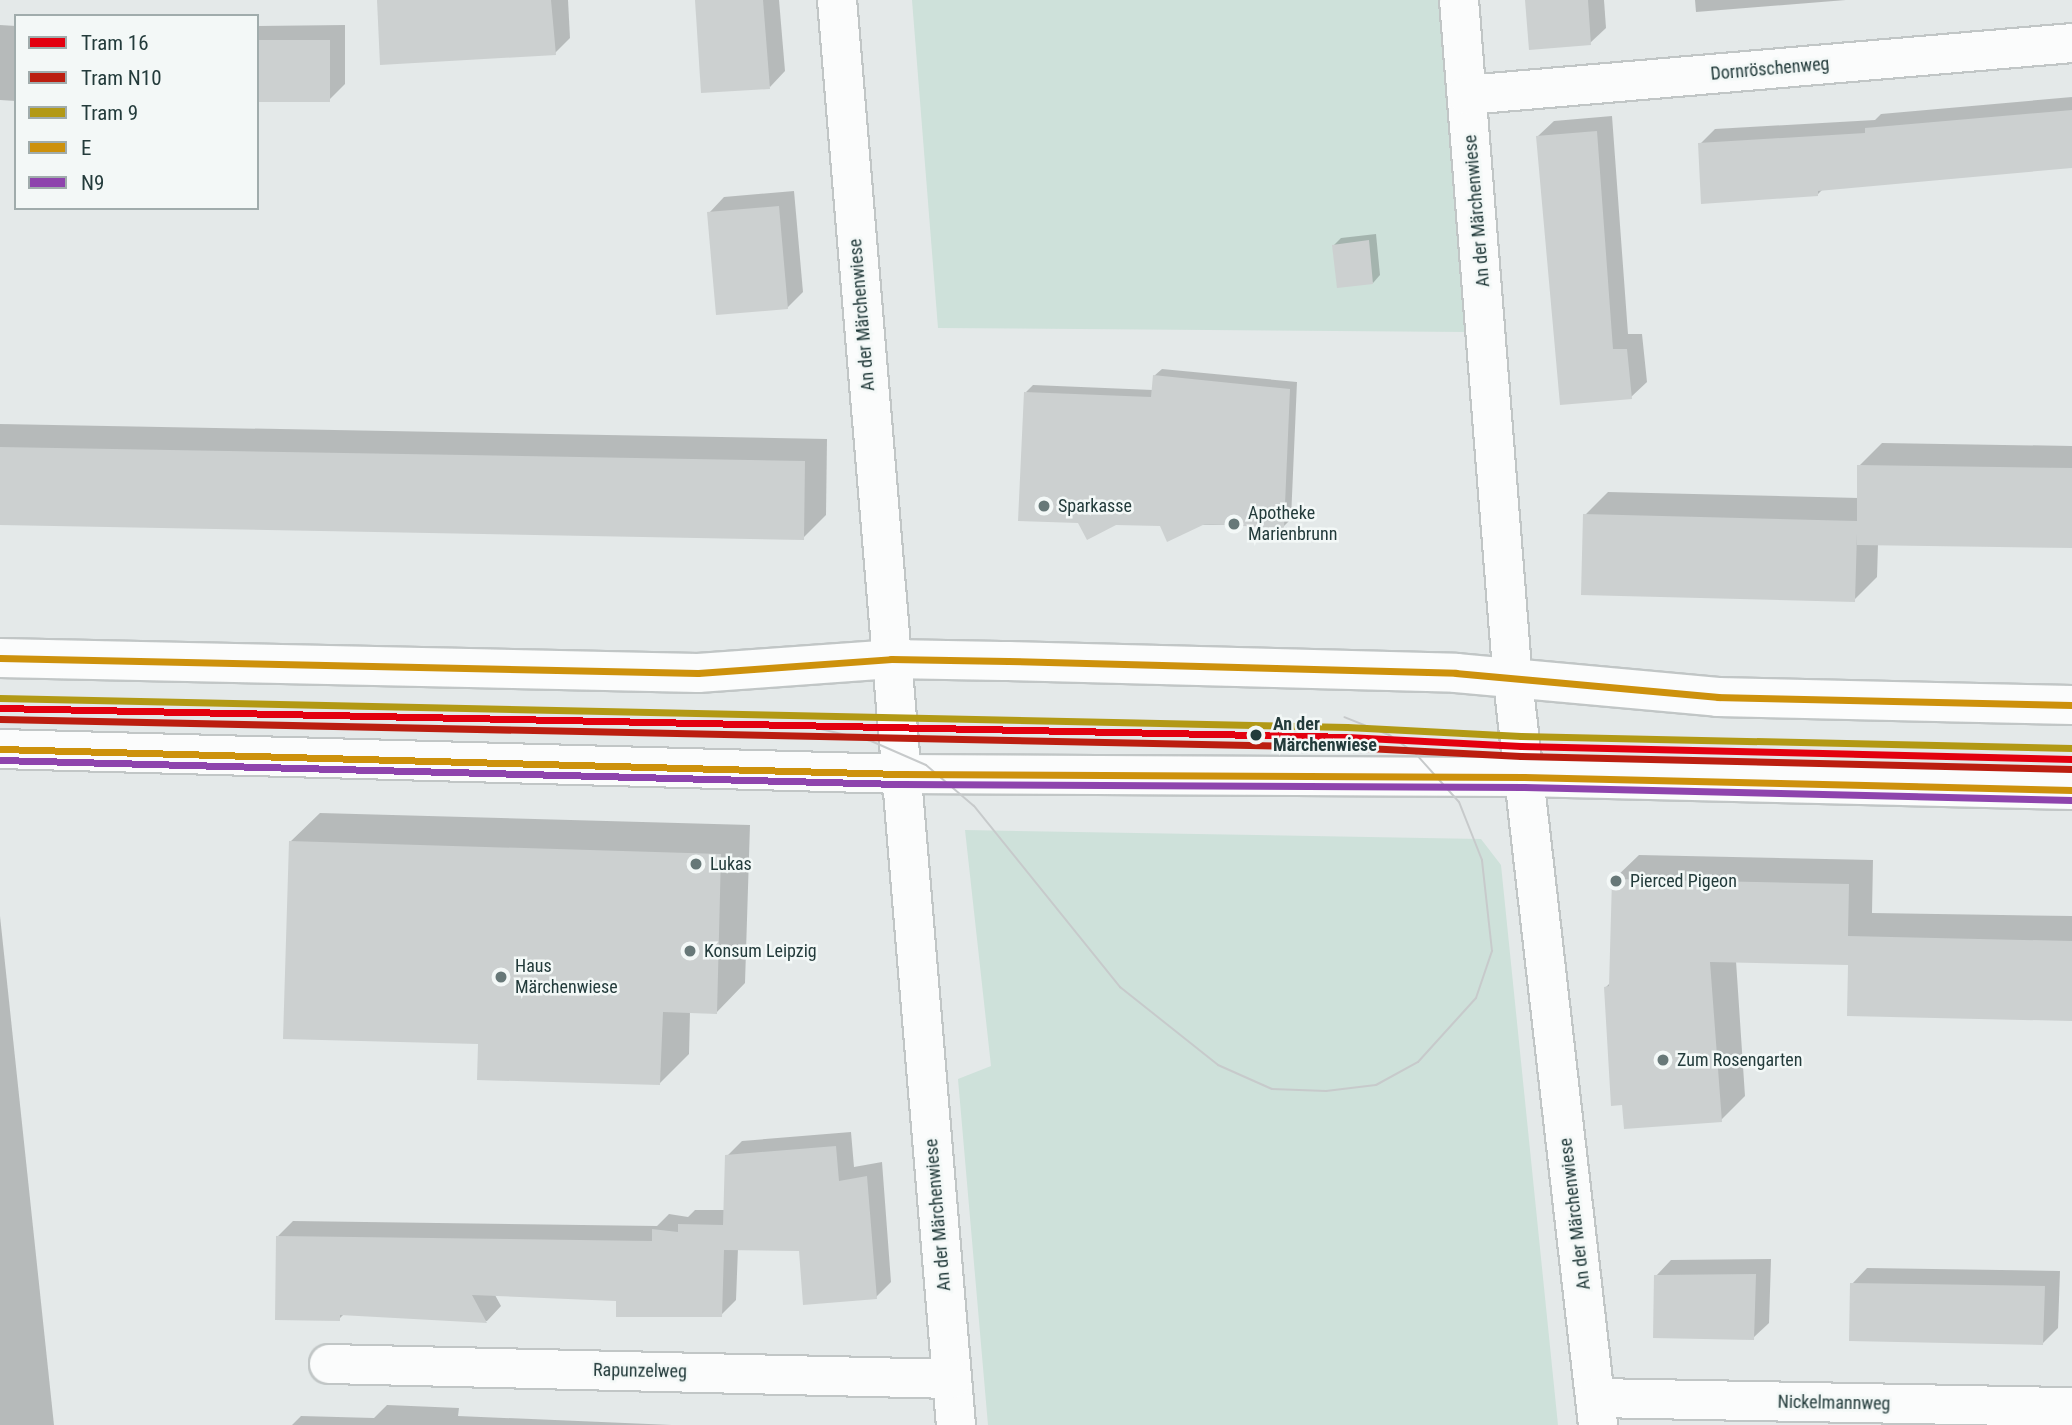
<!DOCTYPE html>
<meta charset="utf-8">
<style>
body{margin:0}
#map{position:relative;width:2072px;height:1425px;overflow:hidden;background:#e4e9e9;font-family:"Roboto Condensed",sans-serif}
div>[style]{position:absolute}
.green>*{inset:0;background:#cee1da}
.shadow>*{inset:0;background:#0003}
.building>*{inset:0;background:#ccd0d0}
.roads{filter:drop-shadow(2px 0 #c1c6c6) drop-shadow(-2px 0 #c1c6c6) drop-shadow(0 2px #c1c6c6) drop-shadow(0 -2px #c1c6c6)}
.minor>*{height:38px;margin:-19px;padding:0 19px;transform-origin:19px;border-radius:19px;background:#fbfcfc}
.secondary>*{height:38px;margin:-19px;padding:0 19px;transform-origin:19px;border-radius:19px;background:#fbfcfc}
.tram>*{height:2px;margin:-1px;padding:0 1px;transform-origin:1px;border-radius:1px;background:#c7cacb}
.bus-1>*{height:7px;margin:-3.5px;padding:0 3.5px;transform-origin:3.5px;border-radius:3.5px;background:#cd910c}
.bus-2>*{height:7px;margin:-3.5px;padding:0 3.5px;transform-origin:3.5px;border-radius:3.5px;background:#8e44ad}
.tram-1>*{height:7px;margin:-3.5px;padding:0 3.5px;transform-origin:3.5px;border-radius:3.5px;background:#e3000f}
.tram-2>*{height:7px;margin:-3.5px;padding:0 3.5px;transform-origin:3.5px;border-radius:3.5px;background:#bb1e10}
.tram-3>*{height:7px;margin:-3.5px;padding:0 3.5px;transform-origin:3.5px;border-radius:3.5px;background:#b29915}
.dots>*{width:19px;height:19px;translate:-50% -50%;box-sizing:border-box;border:4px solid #f3f8f7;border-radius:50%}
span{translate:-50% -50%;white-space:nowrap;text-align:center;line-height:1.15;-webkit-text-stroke:5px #f3f8f7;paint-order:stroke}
.street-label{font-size:18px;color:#233b3b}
.poi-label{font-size:18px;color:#233b3b}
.left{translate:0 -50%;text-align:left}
.stop-label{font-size:18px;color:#233b3b;font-weight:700}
.legend{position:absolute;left:14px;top:14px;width:245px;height:196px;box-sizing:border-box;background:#f3f8f7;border:2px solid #a0acac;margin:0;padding:9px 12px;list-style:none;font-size:21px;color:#233b3b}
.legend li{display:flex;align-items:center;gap:14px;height:35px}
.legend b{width:35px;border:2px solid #a0acac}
</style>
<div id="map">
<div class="green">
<div style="clip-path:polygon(912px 0,1440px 0,1466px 332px,938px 328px)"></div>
<div style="clip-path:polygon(965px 830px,1481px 839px,1501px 865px,1558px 1425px,988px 1425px,958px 1079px,991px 1066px)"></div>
</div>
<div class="shadow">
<div style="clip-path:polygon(381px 0,568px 0,570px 38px,555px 53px)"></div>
<div style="clip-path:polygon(696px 0,779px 0,785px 71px,770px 87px)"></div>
<div style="clip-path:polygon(1527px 0,1604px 0,1606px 28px,1590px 43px)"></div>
<div style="clip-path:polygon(1695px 0,1846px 0,1696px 12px)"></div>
<div style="clip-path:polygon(0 25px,16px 26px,16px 101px,0 100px)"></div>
<div style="clip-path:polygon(345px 25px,345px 84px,329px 100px,257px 101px,257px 26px)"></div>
<div style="clip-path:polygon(2072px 97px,2072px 167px,1824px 188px,1817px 195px,1700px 144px,1715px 129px,1875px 120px,1881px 114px)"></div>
<div style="clip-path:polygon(1612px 116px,1628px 334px,1642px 334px,1647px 382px,1631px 397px,1561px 403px,1538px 136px,1554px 121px)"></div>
<div style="clip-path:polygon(794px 191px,803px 292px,787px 308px,709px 213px,724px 197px)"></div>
<div style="clip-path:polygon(1376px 234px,1380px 275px,1373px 283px,1334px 245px,1341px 238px)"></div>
<div style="clip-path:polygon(1162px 369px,1297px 382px,1291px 519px,1284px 526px,1161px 524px,1026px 392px,1033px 385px,1153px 390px,1154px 376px)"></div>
<div style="clip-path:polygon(0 424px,827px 439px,826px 515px,803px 538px,0 523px)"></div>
<div style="clip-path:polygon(1882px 443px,2072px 446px,2072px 547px,1878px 544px,1877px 577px,1854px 600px,1585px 515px,1608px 492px,1859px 498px,1859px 466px)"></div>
<div style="clip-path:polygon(320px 813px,750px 825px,745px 983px,716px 1013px,690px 1012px,689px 1054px,659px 1084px,480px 1043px,290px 842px)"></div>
<div style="clip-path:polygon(1639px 855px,1873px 860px,1872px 913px,2072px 916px,2072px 1018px,1849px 964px,1736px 961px,1745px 1096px,1721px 1120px,1605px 988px,1611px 982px,1614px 879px)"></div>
<div style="clip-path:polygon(0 916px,54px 1425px,0 1425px)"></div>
<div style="clip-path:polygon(851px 1132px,854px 1167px,882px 1162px,891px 1282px,876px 1297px,801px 1249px,738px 1248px,736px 1300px,721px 1315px,618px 1299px,495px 1295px,501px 1306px,487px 1321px,345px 1313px,339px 1319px,278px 1236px,293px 1221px,657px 1226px,669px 1214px,688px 1217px,695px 1210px,725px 1210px,727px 1156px,742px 1141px)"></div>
<div style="clip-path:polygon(1771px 1259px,1769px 1323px,1753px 1338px,1656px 1276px,1671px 1260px)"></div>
<div style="clip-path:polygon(1867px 1268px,2060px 1271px,2058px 1328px,2043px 1343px,1852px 1284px)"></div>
<div style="clip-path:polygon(387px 1405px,459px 1408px,458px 1416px,672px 1425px,292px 1425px,301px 1416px,374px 1418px)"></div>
</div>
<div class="building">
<div style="clip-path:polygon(377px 0,551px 0,556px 55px,380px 65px)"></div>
<div style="clip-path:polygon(695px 0,763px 0,770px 89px,701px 93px)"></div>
<div style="clip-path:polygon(1525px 0,1588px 0,1591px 45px,1529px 50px)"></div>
<div style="clip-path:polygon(257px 40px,330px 40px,330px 102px,257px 102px)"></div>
<div style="clip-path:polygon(2072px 110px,2072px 168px,1818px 191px,1818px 196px,1701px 204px,1698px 143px,1865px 133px,1865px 128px)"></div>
<div style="clip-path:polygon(1597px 131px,1613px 349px,1627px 349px,1632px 399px,1560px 405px,1536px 136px)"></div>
<div style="clip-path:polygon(779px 206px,788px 309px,716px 315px,707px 212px)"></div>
<div style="clip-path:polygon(1369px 240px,1373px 284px,1337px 288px,1332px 245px)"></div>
<div style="clip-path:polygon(1153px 375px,1290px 389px,1284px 528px,1205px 524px,1167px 542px,1160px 526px,1116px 525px,1087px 540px,1078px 523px,1018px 521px,1024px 392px,1151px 397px)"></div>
<div style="clip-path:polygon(0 447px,805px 461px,804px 540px,0 525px)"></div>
<div style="clip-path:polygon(1857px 465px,2072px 468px,2072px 548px,1857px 545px,1857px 533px,1855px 602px,1581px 595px,1583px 514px,1857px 521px)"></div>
<div style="clip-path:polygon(289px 841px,721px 854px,717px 1014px,663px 1012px,660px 1085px,477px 1080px,478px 1044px,283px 1039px)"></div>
<div style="clip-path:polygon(1612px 879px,1849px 884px,1848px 936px,2072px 941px,2072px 1021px,1847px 1016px,1848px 965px,1710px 962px,1722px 1122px,1624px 1129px,1622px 1105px,1611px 1106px,1604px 987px,1609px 986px)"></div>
<div style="clip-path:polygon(836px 1146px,839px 1181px,867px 1176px,877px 1299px,803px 1305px,799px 1251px,724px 1250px,722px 1317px,616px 1317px,616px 1301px,472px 1295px,487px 1323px,340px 1315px,340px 1321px,275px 1320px,276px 1236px,652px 1241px,652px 1229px,678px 1232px,678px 1224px,723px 1225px,725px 1155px)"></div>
<div style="clip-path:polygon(1756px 1274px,1754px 1340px,1653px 1338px,1654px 1275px)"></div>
<div style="clip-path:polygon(1850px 1283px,2045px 1286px,2043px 1345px,1849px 1341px)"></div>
</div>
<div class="roads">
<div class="minor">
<div style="left:837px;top:0;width:1430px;rotate:85.23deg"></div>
<div style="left:1459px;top:0;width:683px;rotate:85.47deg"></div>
<div style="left:1513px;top:681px;width:749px;rotate:83.48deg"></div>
<div style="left:1467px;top:95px;width:607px;rotate:-4.91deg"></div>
<div style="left:329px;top:1364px;width:623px;rotate:1.38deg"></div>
<div style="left:1596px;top:1398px;width:476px;rotate:1.1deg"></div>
</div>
<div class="secondary">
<div style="left:0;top:658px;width:698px;rotate:1.23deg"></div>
<div style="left:698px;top:673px;width:194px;rotate:-4.1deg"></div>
<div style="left:891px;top:659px;width:117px;rotate:1deg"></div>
<div style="left:1008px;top:661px;width:448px;rotate:1.5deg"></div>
<div style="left:1456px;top:673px;width:263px;rotate:5.2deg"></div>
<div style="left:1718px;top:697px;width:354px;rotate:1.3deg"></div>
<div style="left:0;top:749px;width:901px;rotate:1.59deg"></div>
<div style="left:901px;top:774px;width:623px;rotate:0.28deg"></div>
<div style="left:1524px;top:777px;width:548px;rotate:1.36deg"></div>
</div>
</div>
<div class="tram">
<div style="left:804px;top:725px;width:69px;rotate:13.4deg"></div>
<div style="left:871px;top:741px;width:60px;rotate:23.6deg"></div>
<div style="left:926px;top:765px;width:63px;rotate:40.5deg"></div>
<div style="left:974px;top:806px;width:233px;rotate:51.1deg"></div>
<div style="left:1120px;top:987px;width:125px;rotate:38.5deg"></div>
<div style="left:1218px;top:1065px;width:59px;rotate:24deg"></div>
<div style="left:1272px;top:1089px;width:54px;rotate:2.1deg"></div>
<div style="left:1326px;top:1091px;width:50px;rotate:-6.8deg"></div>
<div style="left:1376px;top:1085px;width:48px;rotate:-28.7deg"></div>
<div style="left:1418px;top:1062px;width:86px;rotate:-47.8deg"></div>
<div style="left:1476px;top:998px;width:50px;rotate:-71.2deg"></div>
<div style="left:1492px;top:951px;width:92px;rotate:-96.3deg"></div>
<div style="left:1482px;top:860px;width:62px;rotate:-111.6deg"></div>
<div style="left:1459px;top:802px;width:66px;rotate:-131.9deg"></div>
<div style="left:1415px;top:753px;width:32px;rotate:-145deg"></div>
<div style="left:1389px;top:735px;width:48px;rotate:-158.2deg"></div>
</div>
<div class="bus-1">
<div style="left:0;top:658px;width:698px;rotate:1.23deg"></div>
<div style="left:698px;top:673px;width:194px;rotate:-4.1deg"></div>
<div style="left:891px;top:659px;width:117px;rotate:1deg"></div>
<div style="left:1008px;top:661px;width:448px;rotate:1.5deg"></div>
<div style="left:1456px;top:673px;width:263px;rotate:5.2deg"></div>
<div style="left:1718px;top:697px;width:354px;rotate:1.3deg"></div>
<div style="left:0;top:749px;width:901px;rotate:1.59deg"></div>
<div style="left:901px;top:774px;width:623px;rotate:0.28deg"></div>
<div style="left:1524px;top:777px;width:548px;rotate:1.36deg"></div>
</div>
<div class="bus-2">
<div style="left:0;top:760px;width:901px;rotate:1.53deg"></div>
<div style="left:901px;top:784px;width:623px;rotate:0.28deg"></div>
<div style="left:1524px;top:787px;width:548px;rotate:1.36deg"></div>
</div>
<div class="tram-1">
<div style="left:0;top:708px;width:1347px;rotate:1.23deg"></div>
<div style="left:1347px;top:737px;width:174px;rotate:3deg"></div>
<div style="left:1521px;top:746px;width:551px;rotate:1.35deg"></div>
</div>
<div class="tram-2">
<div style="left:0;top:719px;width:1347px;rotate:1.19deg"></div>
<div style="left:1347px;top:747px;width:174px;rotate:3deg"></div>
<div style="left:1521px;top:756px;width:551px;rotate:1.35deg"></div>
</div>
<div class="tram-3">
<div style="left:0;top:698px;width:1347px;rotate:1.23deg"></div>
<div style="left:1347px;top:727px;width:174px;rotate:3deg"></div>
<div style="left:1521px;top:736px;width:551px;rotate:1.25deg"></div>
</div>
<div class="dots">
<div style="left:1044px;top:506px;background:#677878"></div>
<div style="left:1234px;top:524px;background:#677878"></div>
<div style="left:1256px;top:735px;background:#233b3b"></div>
<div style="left:696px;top:864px;background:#677878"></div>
<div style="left:1616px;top:881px;background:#677878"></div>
<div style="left:690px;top:951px;background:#677878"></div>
<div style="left:501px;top:977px;background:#677878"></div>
<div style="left:1663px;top:1060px;background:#677878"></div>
</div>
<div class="street-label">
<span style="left:1770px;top:69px;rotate:-5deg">Dornröschenweg</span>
<span style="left:1477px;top:211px;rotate:-95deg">An der Märchenwiese</span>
<span style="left:862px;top:315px;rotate:-95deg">An der Märchenwiese</span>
<span style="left:1575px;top:1214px;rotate:-97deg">An der Märchenwiese</span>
<span style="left:938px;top:1215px;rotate:-95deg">An der Märchenwiese</span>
<span style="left:640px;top:1371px;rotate:1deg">Rapunzelweg</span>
<span style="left:1834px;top:1403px;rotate:1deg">Nickelmannweg</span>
</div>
<div class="poi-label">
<span class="left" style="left:1058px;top:506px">Sparkasse</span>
<span class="left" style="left:1248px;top:524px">Apotheke<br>Marienbrunn</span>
<span class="left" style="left:710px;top:864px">Lukas</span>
<span class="left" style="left:1630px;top:881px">Pierced Pigeon</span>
<span class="left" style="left:704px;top:951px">Konsum Leipzig</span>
<span class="left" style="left:515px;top:977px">Haus<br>Märchenwiese</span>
<span class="left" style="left:1677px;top:1060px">Zum Rosengarten</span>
</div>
<div class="stop-label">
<span class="left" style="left:1273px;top:735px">An der<br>Märchenwiese</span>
</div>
<ul class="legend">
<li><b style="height:9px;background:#e3000f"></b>Tram 16</li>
<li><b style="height:9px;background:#bb1e10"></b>Tram N10</li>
<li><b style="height:9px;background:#b29915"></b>Tram 9</li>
<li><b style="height:9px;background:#cd910c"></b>E</li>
<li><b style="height:9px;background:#8e44ad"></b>N9</li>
</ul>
</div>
